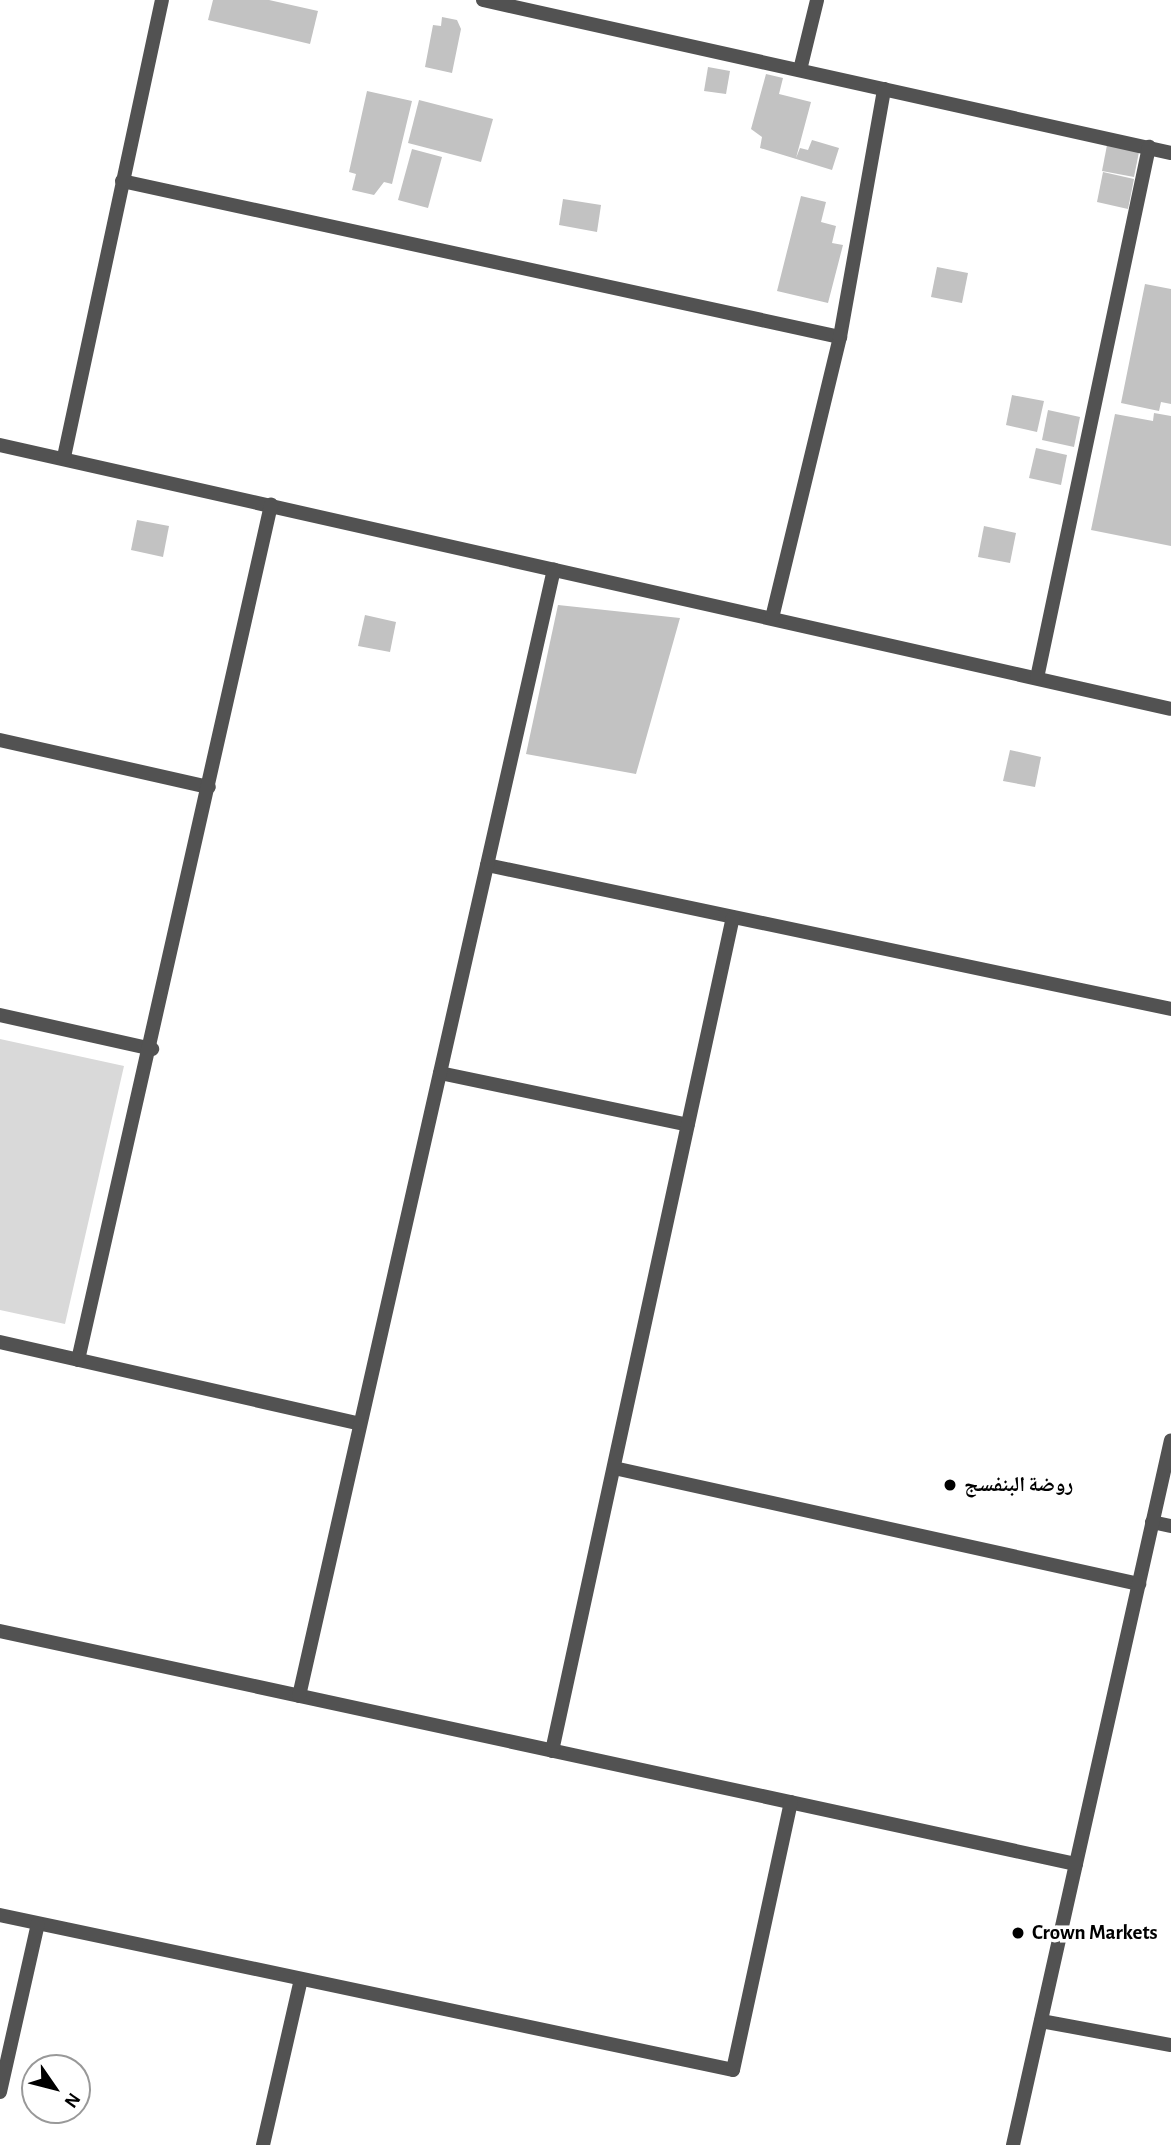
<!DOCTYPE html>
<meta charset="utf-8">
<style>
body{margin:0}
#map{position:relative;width:1171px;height:2145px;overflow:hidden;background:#fff;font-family:"Alegreya Sans","Noto Naskh Arabic",sans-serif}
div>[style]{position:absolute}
.green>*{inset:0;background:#d9d9d9}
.building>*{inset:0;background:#c2c2c2}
.minor>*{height:14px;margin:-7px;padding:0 7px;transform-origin:7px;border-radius:7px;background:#525252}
.tertiary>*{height:14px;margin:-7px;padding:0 7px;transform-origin:7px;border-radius:7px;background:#525252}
.dots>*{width:19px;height:19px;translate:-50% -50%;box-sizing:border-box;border:4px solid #fff;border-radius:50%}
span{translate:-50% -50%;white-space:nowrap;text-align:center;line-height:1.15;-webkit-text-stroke:7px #fff;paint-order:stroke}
.poi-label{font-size:21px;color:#000;font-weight:700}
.left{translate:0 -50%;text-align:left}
.north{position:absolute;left:21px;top:2054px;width:70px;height:70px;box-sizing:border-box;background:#fff;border:2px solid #999;border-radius:50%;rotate:125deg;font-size:19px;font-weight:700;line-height:28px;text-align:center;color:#000}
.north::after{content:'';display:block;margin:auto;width:24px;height:32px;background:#000;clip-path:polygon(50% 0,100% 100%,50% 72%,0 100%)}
</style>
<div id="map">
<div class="green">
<div style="clip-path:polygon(0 1039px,124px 1066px,65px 1324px,0 1310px)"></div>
</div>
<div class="building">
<div style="clip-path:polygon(213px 0,269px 0,318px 11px,310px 44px,208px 20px)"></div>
<div style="clip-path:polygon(442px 17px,457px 20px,461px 29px,452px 73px,425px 67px,433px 25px,441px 26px)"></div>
<div style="clip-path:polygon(708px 67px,730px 71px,726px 94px,704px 91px)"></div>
<div style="clip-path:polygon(766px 74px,783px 78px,779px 94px,811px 102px,796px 158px,800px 148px,808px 150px,812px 140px,839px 148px,832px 170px,760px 148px,762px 137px,751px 129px)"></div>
<div style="clip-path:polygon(367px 91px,412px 101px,392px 184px,384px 182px,374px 195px,352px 190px,356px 174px,349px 172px)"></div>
<div style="clip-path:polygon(419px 100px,493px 119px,481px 162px,408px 143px)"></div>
<div style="clip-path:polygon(1108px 140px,1140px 147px,1134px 177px,1102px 171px)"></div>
<div style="clip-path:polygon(412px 149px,442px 157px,428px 208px,398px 200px)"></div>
<div style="clip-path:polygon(1103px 172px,1134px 179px,1128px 209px,1097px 202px)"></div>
<div style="clip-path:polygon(801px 196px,826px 202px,821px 222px,836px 226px,832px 243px,843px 245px,828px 303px,777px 291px)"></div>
<div style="clip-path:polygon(563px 199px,601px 205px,597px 232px,559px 225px)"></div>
<div style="clip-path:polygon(937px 267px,968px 273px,962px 303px,931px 297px)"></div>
<div style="clip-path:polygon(1145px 284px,1171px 289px,1171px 404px,1161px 402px,1159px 411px,1121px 403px)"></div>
<div style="clip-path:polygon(1012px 395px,1044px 401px,1037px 432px,1006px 425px)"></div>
<div style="clip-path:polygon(1048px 410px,1080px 417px,1074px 447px,1042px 440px)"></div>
<div style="clip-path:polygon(1154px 413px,1171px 416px,1171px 546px,1091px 530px,1115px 414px,1153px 421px)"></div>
<div style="clip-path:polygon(1036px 448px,1067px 455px,1061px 485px,1029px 478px)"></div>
<div style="clip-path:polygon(137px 520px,169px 526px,163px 557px,131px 550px)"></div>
<div style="clip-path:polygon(984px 526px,1016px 533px,1010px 563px,978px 557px)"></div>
<div style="clip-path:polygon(558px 605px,680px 618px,636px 774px,526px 754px)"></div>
<div style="clip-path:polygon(365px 615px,396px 622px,390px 652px,358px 646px)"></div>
<div style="clip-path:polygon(1010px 750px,1041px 757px,1035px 787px,1003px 781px)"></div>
</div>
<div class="minor">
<div style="left:483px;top:0;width:705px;rotate:12.54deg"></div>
<div style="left:800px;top:70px;width:72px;rotate:-76.3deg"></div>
<div style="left:122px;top:181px;width:735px;rotate:12.26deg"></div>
<div style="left:0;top:445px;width:1200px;rotate:12.7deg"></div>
<div style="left:64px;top:457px;width:467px;rotate:-77.9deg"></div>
<div style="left:772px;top:618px;width:289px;rotate:-76.4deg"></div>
<div style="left:840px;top:337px;width:252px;rotate:-79.9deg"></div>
<div style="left:1037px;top:678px;width:543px;rotate:-78.09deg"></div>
<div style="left:0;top:740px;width:214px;rotate:12.7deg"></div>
<div style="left:487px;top:865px;width:699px;rotate:11.89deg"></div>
<div style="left:0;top:1015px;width:156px;rotate:12.6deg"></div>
<div style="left:440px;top:1073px;width:253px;rotate:11.8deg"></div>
<div style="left:0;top:1342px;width:369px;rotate:12.8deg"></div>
<div style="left:78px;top:1360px;width:877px;rotate:-77.28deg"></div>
<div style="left:614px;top:1468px;width:538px;rotate:12.46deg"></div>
<div style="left:1152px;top:1522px;width:19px;rotate:12deg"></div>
<div style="left:0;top:1631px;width:1101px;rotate:12.22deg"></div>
<div style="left:299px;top:1696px;width:1155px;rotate:-77.25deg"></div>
<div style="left:552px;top:1751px;width:853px;rotate:-77.76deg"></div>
<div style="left:0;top:1915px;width:749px;rotate:11.94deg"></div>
<div style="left:733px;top:2070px;width:274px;rotate:-77.8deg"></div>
<div style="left:1041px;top:2021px;width:132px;rotate:10.5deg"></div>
<div style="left:0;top:2092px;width:172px;rotate:-77.3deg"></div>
<div style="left:263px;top:2145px;width:170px;rotate:-77.1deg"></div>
</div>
<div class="tertiary">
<div style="left:1013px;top:2145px;width:722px;rotate:-77.37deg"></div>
</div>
<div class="dots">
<div style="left:950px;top:1485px;background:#000"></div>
<div style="left:1018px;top:1933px;background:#000"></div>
</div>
<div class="poi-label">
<span class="left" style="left:964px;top:1485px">روضة البنفسج</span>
<span class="left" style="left:1032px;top:1933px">Crown Markets</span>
</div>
<div class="north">N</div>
</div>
